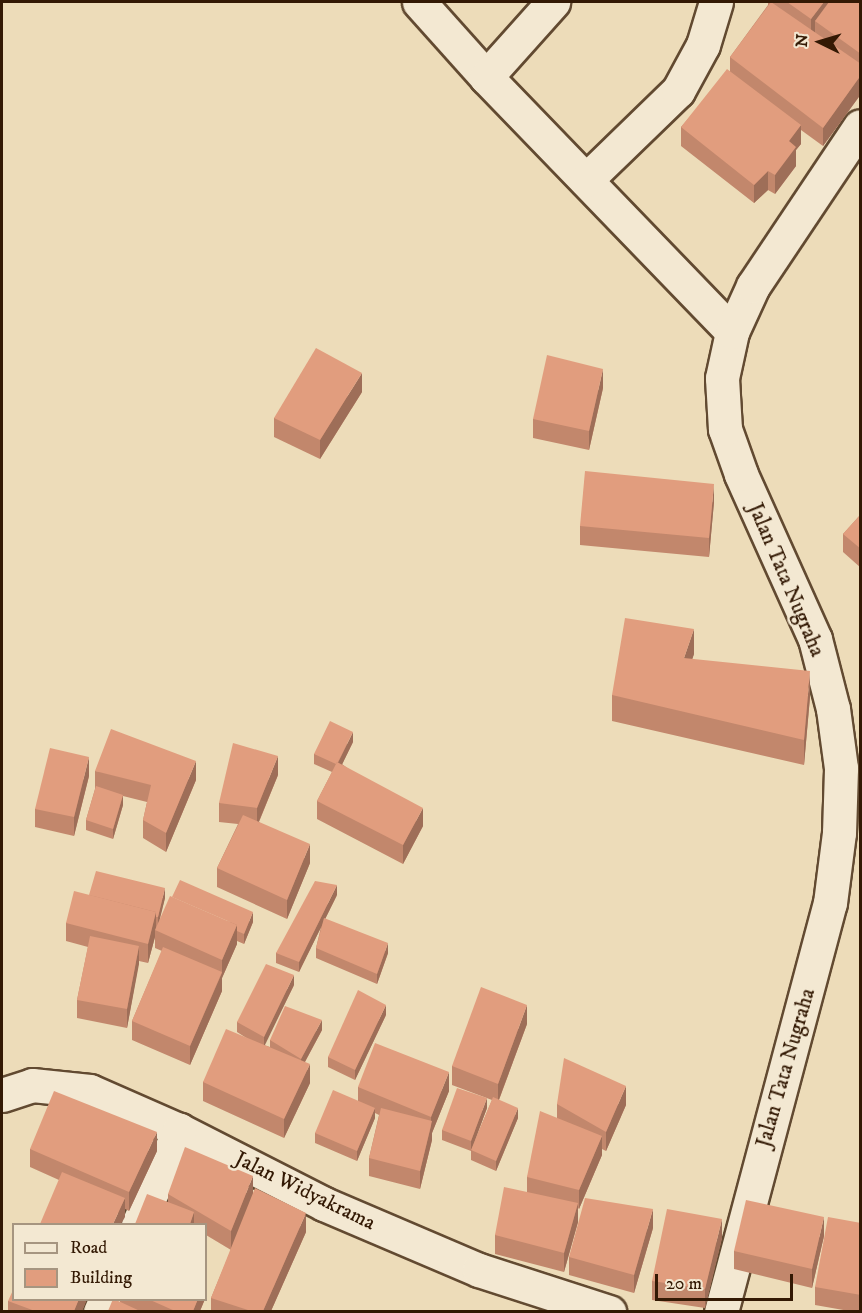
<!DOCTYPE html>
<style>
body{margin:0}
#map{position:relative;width:862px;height:1313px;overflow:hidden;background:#eddcb9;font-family:"IM FELL DW Pica",serif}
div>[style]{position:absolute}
.roads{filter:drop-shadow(2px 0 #624a31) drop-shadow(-2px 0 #624a31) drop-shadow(0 2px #624a31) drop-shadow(0 -2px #624a31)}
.minor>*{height:33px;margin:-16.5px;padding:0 16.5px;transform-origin:16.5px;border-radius:16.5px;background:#f3e8d2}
.wall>*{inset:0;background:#c2876c}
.shaded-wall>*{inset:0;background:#9e6e58}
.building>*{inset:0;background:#e19d7e}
span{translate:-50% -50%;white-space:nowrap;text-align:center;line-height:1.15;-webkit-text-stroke:5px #f3e8d2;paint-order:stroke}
.street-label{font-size:21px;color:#331904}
.frame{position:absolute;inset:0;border:3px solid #331904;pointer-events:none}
.legend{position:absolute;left:12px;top:1223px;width:195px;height:78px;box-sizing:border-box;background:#f3e8d2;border:2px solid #a69580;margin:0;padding:8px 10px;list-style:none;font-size:18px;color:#331904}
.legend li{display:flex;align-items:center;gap:12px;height:30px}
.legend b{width:30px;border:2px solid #a69580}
.north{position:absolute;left:790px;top:12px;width:60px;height:60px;-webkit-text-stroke:4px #f3e8d2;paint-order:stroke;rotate:275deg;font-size:16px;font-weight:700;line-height:24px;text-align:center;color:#331904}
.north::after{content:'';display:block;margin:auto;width:21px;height:27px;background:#331904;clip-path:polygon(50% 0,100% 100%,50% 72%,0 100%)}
.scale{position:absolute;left:655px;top:1274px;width:138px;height:27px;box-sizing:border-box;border:3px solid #331904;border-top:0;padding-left:8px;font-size:18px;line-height:21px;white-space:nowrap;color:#331904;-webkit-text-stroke:4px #f3e8d2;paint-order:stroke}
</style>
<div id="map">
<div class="roads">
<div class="minor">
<div style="left:419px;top:2px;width:101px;rotate:48.2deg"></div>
<div style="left:486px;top:77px;width:354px;rotate:46deg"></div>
<div style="left:486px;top:77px;width:101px;rotate:-48.2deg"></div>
<div style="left:586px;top:180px;width:128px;rotate:-44.1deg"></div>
<div style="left:678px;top:91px;width:52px;rotate:-61.5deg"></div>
<div style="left:703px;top:45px;width:45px;rotate:-73.2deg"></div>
<div style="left:2px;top:1095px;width:32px;rotate:-18deg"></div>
<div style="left:32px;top:1085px;width:58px;rotate:5.9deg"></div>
<div style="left:90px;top:1091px;width:97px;rotate:23.7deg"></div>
<div style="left:179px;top:1130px;width:163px;rotate:27deg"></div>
<div style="left:324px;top:1204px;width:168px;rotate:23.1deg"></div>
<div style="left:479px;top:1270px;width:137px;rotate:17.9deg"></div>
<div style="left:138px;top:1224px;width:103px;rotate:-66.4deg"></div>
<div style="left:100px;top:1312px;width:13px;rotate:-67deg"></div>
<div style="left:721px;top:1312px;width:423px;rotate:-75.1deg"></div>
<div style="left:830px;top:903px;width:71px;rotate:-82.7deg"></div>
<div style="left:839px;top:833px;width:65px;rotate:-88.2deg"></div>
<div style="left:841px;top:768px;width:60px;rotate:-97.7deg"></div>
<div style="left:833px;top:709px;width:72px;rotate:-104.4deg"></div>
<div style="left:815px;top:639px;width:181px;rotate:-114.2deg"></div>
<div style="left:741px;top:474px;width:48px;rotate:-109.6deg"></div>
<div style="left:725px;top:429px;width:51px;rotate:-93.4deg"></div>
<div style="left:722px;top:378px;width:47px;rotate:-77.7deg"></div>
<div style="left:732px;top:332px;width:51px;rotate:-65.5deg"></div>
<div style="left:753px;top:286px;width:192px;rotate:-56.2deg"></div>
</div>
</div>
<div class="wall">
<div style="clip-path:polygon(768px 2px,861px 2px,861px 94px,823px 146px,801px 130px,801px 144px,796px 150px,796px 166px,775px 194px,768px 190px,754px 203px,681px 146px,681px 127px,730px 71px,730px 57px,768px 5px)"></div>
<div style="clip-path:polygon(603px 388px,589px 450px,533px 438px,533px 419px)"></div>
<div style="clip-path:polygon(362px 392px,320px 459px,274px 437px,274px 418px)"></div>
<div style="clip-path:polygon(714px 502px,709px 557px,580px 545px,580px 526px)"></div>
<div style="clip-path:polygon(861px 514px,861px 568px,843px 552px,843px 534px)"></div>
<div style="clip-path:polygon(694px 654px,692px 659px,810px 697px,804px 765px,612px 721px,612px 695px)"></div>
<div style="clip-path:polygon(353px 742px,342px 764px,423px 826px,403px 864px,317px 819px,317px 801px,332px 772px,314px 764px,314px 754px)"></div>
<div style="clip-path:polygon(95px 771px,196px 780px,166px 852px,143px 838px,143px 820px,147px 802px,123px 796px,123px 805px,113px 839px,86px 830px,86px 820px,95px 789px)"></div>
<div style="clip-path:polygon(278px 775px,259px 822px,310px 863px,287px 919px,217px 887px,217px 868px,238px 824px,219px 822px,219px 803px)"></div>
<div style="clip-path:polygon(89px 776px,74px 836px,35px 827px,35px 809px)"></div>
<div style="clip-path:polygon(89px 895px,165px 898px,159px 920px,253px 922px,244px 944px,237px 941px,237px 944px,222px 978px,222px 991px,190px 1065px,132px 1040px,132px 1021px,162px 951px,155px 948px,155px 937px,148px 963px,139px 961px,127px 1028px,77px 1018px,77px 1000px,88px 947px,66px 941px,66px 923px)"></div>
<div style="clip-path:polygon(337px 895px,325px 919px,388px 953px,377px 984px,316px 958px,316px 948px,321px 927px,299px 972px,276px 963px,276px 953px)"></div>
<div style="clip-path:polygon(294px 985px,264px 1045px,270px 1047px,270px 1040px,322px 1030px,305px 1062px,310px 1083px,284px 1138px,203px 1101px,203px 1082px,248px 1039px,237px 1032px,237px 1022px)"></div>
<div style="clip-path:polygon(386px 1015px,355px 1080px,328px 1067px,328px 1057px)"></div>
<div style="clip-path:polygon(527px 1024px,499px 1100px,518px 1118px,496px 1171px,471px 1160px,471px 1151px,442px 1140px,442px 1130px,487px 1108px,474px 1143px,492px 1100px,452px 1085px,452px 1066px)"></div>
<div style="clip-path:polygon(358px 1087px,449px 1091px,432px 1133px,432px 1140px,420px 1189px,369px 1176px,369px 1158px,379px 1115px,375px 1113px,375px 1118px,357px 1161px,315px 1143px,315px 1133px,358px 1101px)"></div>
<div style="clip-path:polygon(557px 1104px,626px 1105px,606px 1151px,602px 1149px,602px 1155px,579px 1209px,578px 1208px,578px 1222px,564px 1272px,495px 1254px,495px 1235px,527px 1192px,527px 1177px,557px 1118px)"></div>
<div style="clip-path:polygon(30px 1149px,157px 1151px,129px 1211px,125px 1209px,125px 1217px,59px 1180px,30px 1167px)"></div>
<div style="clip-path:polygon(253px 1193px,306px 1232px,271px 1311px,205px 1311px,211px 1311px,211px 1298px,231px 1250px,206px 1235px,206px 1224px,135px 1224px,168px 1202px,168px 1194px)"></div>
<div style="clip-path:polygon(861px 1223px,861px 1311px,849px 1311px,815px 1305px,815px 1287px)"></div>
<div style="clip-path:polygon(653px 1228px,634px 1293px,569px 1275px,569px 1257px)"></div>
<div style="clip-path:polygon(824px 1236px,812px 1288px,734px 1269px,734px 1251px)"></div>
<div style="clip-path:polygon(722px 1238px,705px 1308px,652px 1300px,652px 1281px)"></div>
<div style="clip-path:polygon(87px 1299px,82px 1311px,8px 1311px,8px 1301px)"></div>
<div style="clip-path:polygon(120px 1299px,205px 1299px,200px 1311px,108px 1311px,120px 1302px)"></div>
</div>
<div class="shaded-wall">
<div style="clip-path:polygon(824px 2px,838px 2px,815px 21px,815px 32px,811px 38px,811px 19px)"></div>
<div style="clip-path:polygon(861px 75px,861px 94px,823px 146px,823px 128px)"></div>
<div style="clip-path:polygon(801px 125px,801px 144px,796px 150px,796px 166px,775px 194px,775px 175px,789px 141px)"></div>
<div style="clip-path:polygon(768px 171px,768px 190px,754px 203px,754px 185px)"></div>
<div style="clip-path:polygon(603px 369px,603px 388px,589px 450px,589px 431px)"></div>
<div style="clip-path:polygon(362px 373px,362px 392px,320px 459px,320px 440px)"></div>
<div style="clip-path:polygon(714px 484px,714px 502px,709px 557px,709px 538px)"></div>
<div style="clip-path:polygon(694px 629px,694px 654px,684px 684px,684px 658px)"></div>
<div style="clip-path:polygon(810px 671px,810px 697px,804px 765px,804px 740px)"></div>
<div style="clip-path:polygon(353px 732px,353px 742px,337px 775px,337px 765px)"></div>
<div style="clip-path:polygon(278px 756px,278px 775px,257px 826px,257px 808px)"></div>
<div style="clip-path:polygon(89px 757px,89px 776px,74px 836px,74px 817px)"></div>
<div style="clip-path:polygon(196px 761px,196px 780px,166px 852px,166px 833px)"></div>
<div style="clip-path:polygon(123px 795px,123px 805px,113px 839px,113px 829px)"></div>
<div style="clip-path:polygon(423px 808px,423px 826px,403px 864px,403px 845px)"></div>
<div style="clip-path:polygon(310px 844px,310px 863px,287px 919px,287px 900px)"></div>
<div style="clip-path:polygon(337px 885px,337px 895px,299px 972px,299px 962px)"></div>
<div style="clip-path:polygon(165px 888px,165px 898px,158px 927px,158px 917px)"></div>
<div style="clip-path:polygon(156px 912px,156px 930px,155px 930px,155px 937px,148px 963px,148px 944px)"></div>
<div style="clip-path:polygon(253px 912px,253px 922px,244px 944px,244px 934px)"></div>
<div style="clip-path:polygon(237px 925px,237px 944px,222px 978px,222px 991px,190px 1065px,190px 1046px,222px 973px,222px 960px)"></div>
<div style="clip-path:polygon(388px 943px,388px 953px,377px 984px,377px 974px)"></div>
<div style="clip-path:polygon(139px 946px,139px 964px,127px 1028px,127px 1009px)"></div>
<div style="clip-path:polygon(294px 975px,294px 985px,264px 1047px,264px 1037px)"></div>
<div style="clip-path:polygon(386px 1005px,386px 1015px,355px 1080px,355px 1070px)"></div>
<div style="clip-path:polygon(527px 1005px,527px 1024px,498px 1102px,498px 1084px)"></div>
<div style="clip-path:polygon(322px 1020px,322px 1030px,301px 1069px,301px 1059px)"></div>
<div style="clip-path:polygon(310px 1064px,310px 1083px,284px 1138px,284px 1119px)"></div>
<div style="clip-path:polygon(449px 1072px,449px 1091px,432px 1133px,432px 1140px,420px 1189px,420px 1171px,431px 1126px,431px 1117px)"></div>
<div style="clip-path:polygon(626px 1086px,626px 1105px,606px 1151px,606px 1132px)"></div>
<div style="clip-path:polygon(487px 1098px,487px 1108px,471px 1151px,471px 1141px)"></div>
<div style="clip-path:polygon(375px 1108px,375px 1118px,357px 1161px,357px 1151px)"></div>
<div style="clip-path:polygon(518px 1108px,518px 1118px,496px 1171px,496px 1161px)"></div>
<div style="clip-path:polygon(157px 1132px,157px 1151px,129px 1211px,129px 1192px)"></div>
<div style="clip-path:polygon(602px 1136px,602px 1155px,579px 1209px,579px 1190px)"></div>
<div style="clip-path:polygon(253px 1176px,253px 1195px,231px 1250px,231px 1231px)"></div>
<div style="clip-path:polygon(125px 1198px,125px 1217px,121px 1224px,113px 1224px)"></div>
<div style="clip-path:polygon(578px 1203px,578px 1222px,564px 1272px,564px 1253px)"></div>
<div style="clip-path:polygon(653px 1209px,653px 1228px,634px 1293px,634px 1275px)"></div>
<div style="clip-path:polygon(194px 1212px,194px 1224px,190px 1224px)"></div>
<div style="clip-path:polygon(306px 1213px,306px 1232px,271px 1311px,263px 1311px)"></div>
<div style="clip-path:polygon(824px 1217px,824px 1236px,812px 1288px,812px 1269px)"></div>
<div style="clip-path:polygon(722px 1219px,722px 1238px,705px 1308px,705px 1289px)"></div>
<div style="clip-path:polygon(207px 1275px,207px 1294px,206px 1298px,206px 1279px)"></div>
<div style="clip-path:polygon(79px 1299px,87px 1299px,82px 1311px,74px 1311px)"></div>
<div style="clip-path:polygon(198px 1299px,205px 1299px,200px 1311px,193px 1311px)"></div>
</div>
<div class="building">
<div style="clip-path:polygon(771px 2px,861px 64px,861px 75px,823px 128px,730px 57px)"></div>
<div style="clip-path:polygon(787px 2px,824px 2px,811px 19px)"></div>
<div style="clip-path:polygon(829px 2px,861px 2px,861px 54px,815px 21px)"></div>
<div style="clip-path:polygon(727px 69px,801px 125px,789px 141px,796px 147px,775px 175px,768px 171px,754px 185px,681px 127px)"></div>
<div style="clip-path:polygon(316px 348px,362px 373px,320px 440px,274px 418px)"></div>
<div style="clip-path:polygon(547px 355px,603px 369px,589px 431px,533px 419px)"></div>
<div style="clip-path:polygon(585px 471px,714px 484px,709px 538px,580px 526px)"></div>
<div style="clip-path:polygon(861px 514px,861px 549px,843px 534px)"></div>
<div style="clip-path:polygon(625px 618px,694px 629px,684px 658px,810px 671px,804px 740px,612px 695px)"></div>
<div style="clip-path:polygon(330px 721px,353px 732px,338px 762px,337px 762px,336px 764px,314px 754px)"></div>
<div style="clip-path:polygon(111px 729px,196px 761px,166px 833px,143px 820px,151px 785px,95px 771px)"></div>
<div style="clip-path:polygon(233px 743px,278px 756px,257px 808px,219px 803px)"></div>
<div style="clip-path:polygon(50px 748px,89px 757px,74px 817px,35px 809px)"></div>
<div style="clip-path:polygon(337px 762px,423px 808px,403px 845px,317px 801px)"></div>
<div style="clip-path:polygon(96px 786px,123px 795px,113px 829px,86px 820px)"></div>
<div style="clip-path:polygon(243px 815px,310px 844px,287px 900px,217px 868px)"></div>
<div style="clip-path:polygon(96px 871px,165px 888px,158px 917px,156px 917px,156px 912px,89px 895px)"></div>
<div style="clip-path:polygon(180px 880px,253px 912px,244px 934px,237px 931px,237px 925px,172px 897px)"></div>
<div style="clip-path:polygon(315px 881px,337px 885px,299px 962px,276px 953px)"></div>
<div style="clip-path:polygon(74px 891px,156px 912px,148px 944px,66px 923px)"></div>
<div style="clip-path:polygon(170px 896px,237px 925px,222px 960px,155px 930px)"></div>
<div style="clip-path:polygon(324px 918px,388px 943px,377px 974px,316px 948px)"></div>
<div style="clip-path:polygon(90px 936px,139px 946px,127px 1009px,77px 1000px)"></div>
<div style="clip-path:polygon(163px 947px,222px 972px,190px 1046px,132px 1021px)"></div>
<div style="clip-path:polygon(266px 964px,294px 975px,264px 1037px,237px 1022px)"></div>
<div style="clip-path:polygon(481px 987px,527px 1005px,498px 1084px,452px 1066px)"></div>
<div style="clip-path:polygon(358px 990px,386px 1005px,355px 1070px,328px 1057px)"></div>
<div style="clip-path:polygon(285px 1006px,322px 1020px,301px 1059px,270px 1040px)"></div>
<div style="clip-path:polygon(226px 1029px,310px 1064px,284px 1119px,203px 1082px)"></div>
<div style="clip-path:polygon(375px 1043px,449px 1072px,431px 1117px,358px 1087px)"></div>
<div style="clip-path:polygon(564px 1058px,626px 1086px,606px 1132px,557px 1104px)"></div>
<div style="clip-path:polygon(457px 1088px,487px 1098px,471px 1141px,442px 1130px)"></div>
<div style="clip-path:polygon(333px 1090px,375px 1108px,357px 1151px,315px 1133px)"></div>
<div style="clip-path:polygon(54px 1091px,157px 1132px,129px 1192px,30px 1149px)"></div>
<div style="clip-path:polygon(493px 1097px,518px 1108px,496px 1161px,471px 1150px)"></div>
<div style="clip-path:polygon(381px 1108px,432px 1121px,420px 1171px,369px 1158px)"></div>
<div style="clip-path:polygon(540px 1111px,602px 1136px,579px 1190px,527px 1177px)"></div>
<div style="clip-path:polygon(185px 1147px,253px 1176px,231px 1231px,168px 1194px)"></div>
<div style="clip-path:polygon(62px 1172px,125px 1198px,113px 1224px,40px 1224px)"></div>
<div style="clip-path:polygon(504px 1187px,578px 1203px,564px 1253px,495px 1235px)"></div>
<div style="clip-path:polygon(255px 1188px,306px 1213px,263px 1311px,251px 1311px,211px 1298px)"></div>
<div style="clip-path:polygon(147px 1194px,194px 1212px,190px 1224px,135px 1224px)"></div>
<div style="clip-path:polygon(585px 1198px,653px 1209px,634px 1275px,569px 1257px)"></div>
<div style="clip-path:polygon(746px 1200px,824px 1217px,812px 1269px,734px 1251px)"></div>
<div style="clip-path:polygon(667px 1209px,722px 1219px,705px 1289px,652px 1281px)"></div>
<div style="clip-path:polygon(828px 1217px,861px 1223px,861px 1295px,815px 1287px)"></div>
<div style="clip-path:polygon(14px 1288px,14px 1299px,79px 1299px,74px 1311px,35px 1311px,8px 1301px)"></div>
<div style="clip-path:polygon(113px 1299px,114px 1299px,140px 1311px,108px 1311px)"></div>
<div style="clip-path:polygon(148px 1299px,198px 1299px,193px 1311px,175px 1311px)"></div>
</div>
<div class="street-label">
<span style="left:786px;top:580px;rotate:67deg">Jalan Tata Nugraha</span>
<span style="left:786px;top:1068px;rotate:-74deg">Jalan Tata Nugraha</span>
<span style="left:305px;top:1191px;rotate:26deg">Jalan Widyakrama</span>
</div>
<div class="frame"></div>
<ul class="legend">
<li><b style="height:8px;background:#f3e8d2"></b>Road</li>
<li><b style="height:16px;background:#e19d7e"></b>Building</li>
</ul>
<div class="north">N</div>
<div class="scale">20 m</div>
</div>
